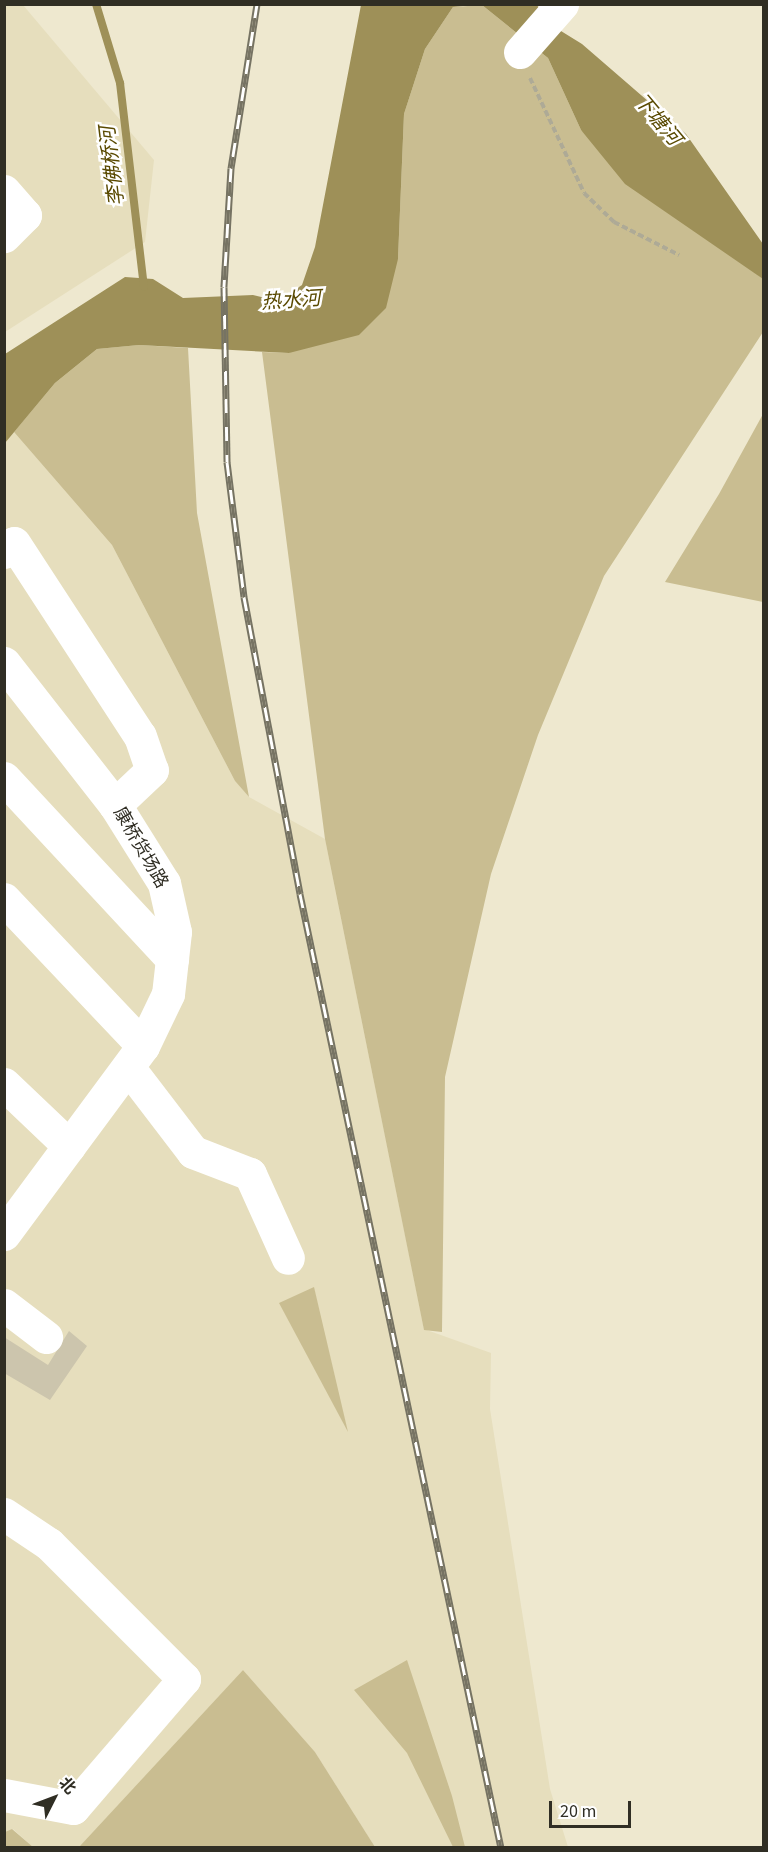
<!DOCTYPE html>
<meta charset="utf-8">
<style>
body{margin:0}
#map{position:relative;width:768px;height:1852px;overflow:hidden;background:#eee8cf;font-family:"Source Sans 3","Noto Sans SC",sans-serif}
div>[style]{position:absolute}
.built>*{inset:0;background:#e6debd}
.green>*{inset:0;background:#c9bd91}
.water>*{inset:0;background:#9e9058}
.stream>*{height:8px;margin:-4px;padding:0 4px;transform-origin:4px;border-radius:4px;background:#9e9058}
.building>*{inset:0;background:#ccc5ad}
.path>*{height:4px;margin-top:-2px;transform-origin:0;background:repeating-linear-gradient(90deg,#aeaa96 0 6px,transparent 0 9px)}
.minor>*{height:33px;margin:-16.5px;padding:0 16.5px;transform-origin:16.5px;border-radius:16.5px;background:#fff}
.rail>*{height:7px;margin-top:-3.5px;transform-origin:0;background:repeating-linear-gradient(90deg,#fff 0 14px,#767363 0 28px);box-sizing:border-box;border-block:2px solid #767363}
span{translate:-50% -50%;white-space:nowrap;text-align:center;line-height:1.15;-webkit-text-stroke:5px #fff;paint-order:stroke}
.street-label{font-size:18px;color:#302e24}
.water-label{font-size:20px;color:#594900;font-style:italic}
.frame{position:absolute;inset:0;border:6px solid #302e24;pointer-events:none}
.north{position:absolute;left:24px;top:1768px;width:60px;height:60px;-webkit-text-stroke:4px #fff;paint-order:stroke;rotate:48deg;font-size:16px;font-weight:700;line-height:24px;text-align:center;color:#302e24}
.north::after{content:'';display:block;margin:auto;width:21px;height:27px;background:#302e24;clip-path:polygon(50% 0,100% 100%,50% 72%,0 100%)}
.scale{position:absolute;left:549px;top:1801px;width:82px;height:27px;box-sizing:border-box;border:3px solid #302e24;border-top:0;padding-left:8px;font-size:18px;line-height:21px;white-space:nowrap;color:#302e24;-webkit-text-stroke:4px #fff;paint-order:stroke}
</style>
<div id="map">
<div class="built">
<div style="clip-path:polygon(5px 5px,23px 5px,154px 160px,145px 242px,5px 332px)"></div>
<div style="clip-path:polygon(14px 432px,112px 545px,235px 781px,249px 797px,325px 839px,424px 1329px,491px 1353px,490px 1409px,550px 1789px,568px 1847px,375px 1847px,315px 1752px,243px 1670px,79px 1847px,33px 1847px,13px 1829px,5px 1832px,4px 443px)"></div>
</div>
<div class="green">
<div style="clip-path:polygon(482px 5px,548px 58px,581px 130px,763px 279px,763px 332px,604px 576px,538px 735px,491px 874px,445px 1077px,442px 1332px,424px 1330px,325px 839px,262px 352px,289px 353px,398px 259px,404px 114px,425px 49px,453px 7px)"></div>
<div style="clip-path:polygon(139px 345px,188px 348px,197px 513px,249px 797px,235px 781px,112px 545px,14px 432px,55px 383px,97px 349px)"></div>
<div style="clip-path:polygon(763px 414px,763px 602px,665px 582px,719px 494px)"></div>
<div style="clip-path:polygon(314px 1287px,348px 1432px,279px 1303px)"></div>
<div style="clip-path:polygon(407px 1660px,452px 1796px,465px 1847px,453px 1847px,407px 1753px,354px 1690px)"></div>
<div style="clip-path:polygon(243px 1670px,315px 1752px,375px 1847px,79px 1847px)"></div>
<div style="clip-path:polygon(12px 1829px,33px 1847px,5px 1847px,5px 1832px)"></div>
</div>
<div class="water">
<div style="clip-path:polygon(361px 5px,473px 5px,453px 7px,425px 49px,404px 114px,398px 259px,386px 308px,359px 335px,289px 353px,139px 345px,97px 349px,55px 383px,5px 443px,5px 354px,125px 277px,153px 279px,183px 298px,253px 295px,278px 301px,302px 285px,315px 247px)"></div>
<div style="clip-path:polygon(482px 5px,537px 5px,548px 23px,582px 44px,686px 134px,763px 244px,763px 279px,625px 184px,581px 130px,548px 58px)"></div>
</div>
<div class="stream">
<div style="left:96px;top:4px;width:83px;rotate:73.1deg"></div>
<div style="left:120px;top:83px;width:205px;rotate:83.3deg"></div>
</div>
<div class="building">
<div style="clip-path:polygon(69px 1331px,87px 1346px,50px 1400px,4px 1373px,4px 1337px,48px 1365px)"></div>
</div>
<div class="path">
<div style="left:530px;top:78px;width:127px;rotate:64.8deg"></div>
<div style="left:584px;top:193px;width:42px;rotate:44deg"></div>
<div style="left:614px;top:222px;width:73px;rotate:26.9deg"></div>
</div>
<div class="minor">
<div style="left:520px;top:52px;width:64px;rotate:-48.8deg"></div>
<div style="left:4px;top:191px;width:32px;rotate:49deg"></div>
<div style="left:25px;top:215px;width:30px;rotate:135deg"></div>
<div style="left:4px;top:552px;width:13px;rotate:-42deg"></div>
<div style="left:14px;top:543px;width:230px;rotate:56.9deg"></div>
<div style="left:140px;top:736px;width:36px;rotate:71deg"></div>
<div style="left:152px;top:770px;width:51px;rotate:136.6deg"></div>
<div style="left:4px;top:663px;width:180px;rotate:52deg"></div>
<div style="left:115px;top:805px;width:92px;rotate:57.9deg"></div>
<div style="left:164px;top:883px;width:50px;rotate:77.3deg"></div>
<div style="left:175px;top:932px;width:62px;rotate:96.4deg"></div>
<div style="left:168px;top:994px;width:58px;rotate:115.7deg"></div>
<div style="left:143px;top:1046px;width:234px;rotate:126.5deg"></div>
<div style="left:4px;top:778px;width:247px;rotate:47.1deg"></div>
<div style="left:4px;top:899px;width:202px;rotate:46.6deg"></div>
<div style="left:128px;top:1067px;width:107px;rotate:52.6deg"></div>
<div style="left:193px;top:1152px;width:61px;rotate:21.1deg"></div>
<div style="left:250px;top:1174px;width:92px;rotate:65.7deg"></div>
<div style="left:4px;top:1084px;width:90px;rotate:43.6deg"></div>
<div style="left:4px;top:1305px;width:53px;rotate:37.3deg"></div>
<div style="left:4px;top:1514px;width:54px;rotate:33.7deg"></div>
<div style="left:49px;top:1544px;width:191px;rotate:45deg"></div>
<div style="left:184px;top:1679px;width:170px;rotate:130.7deg"></div>
<div style="left:73px;top:1808px;width:70px;rotate:-169.3deg"></div>
</div>
<div class="rail">
<div style="left:257px;top:4px;width:166px;rotate:99deg"></div>
<div style="left:231px;top:168px;width:119px;rotate:93.4deg"></div>
<div style="left:224px;top:287px;width:175px;rotate:89deg"></div>
<div style="left:227px;top:462px;width:136px;rotate:82.8deg"></div>
<div style="left:244px;top:597px;width:302px;rotate:79.3deg"></div>
<div style="left:300px;top:894px;width:975px;rotate:78.1deg"></div>
</div>
<div class="street-label">
<span style="left:140px;top:848px;rotate:60deg">康桥货场路</span>
</div>
<div class="water-label">
<span style="left:657px;top:120px;rotate:50deg">下塘河</span>
<span style="left:113px;top:166px;rotate:-97deg">李佛桥河</span>
<span style="left:291px;top:301px;rotate:-4deg">热水河</span>
</div>
<div class="frame"></div>
<div class="north">北</div>
<div class="scale">20 m</div>
</div>
